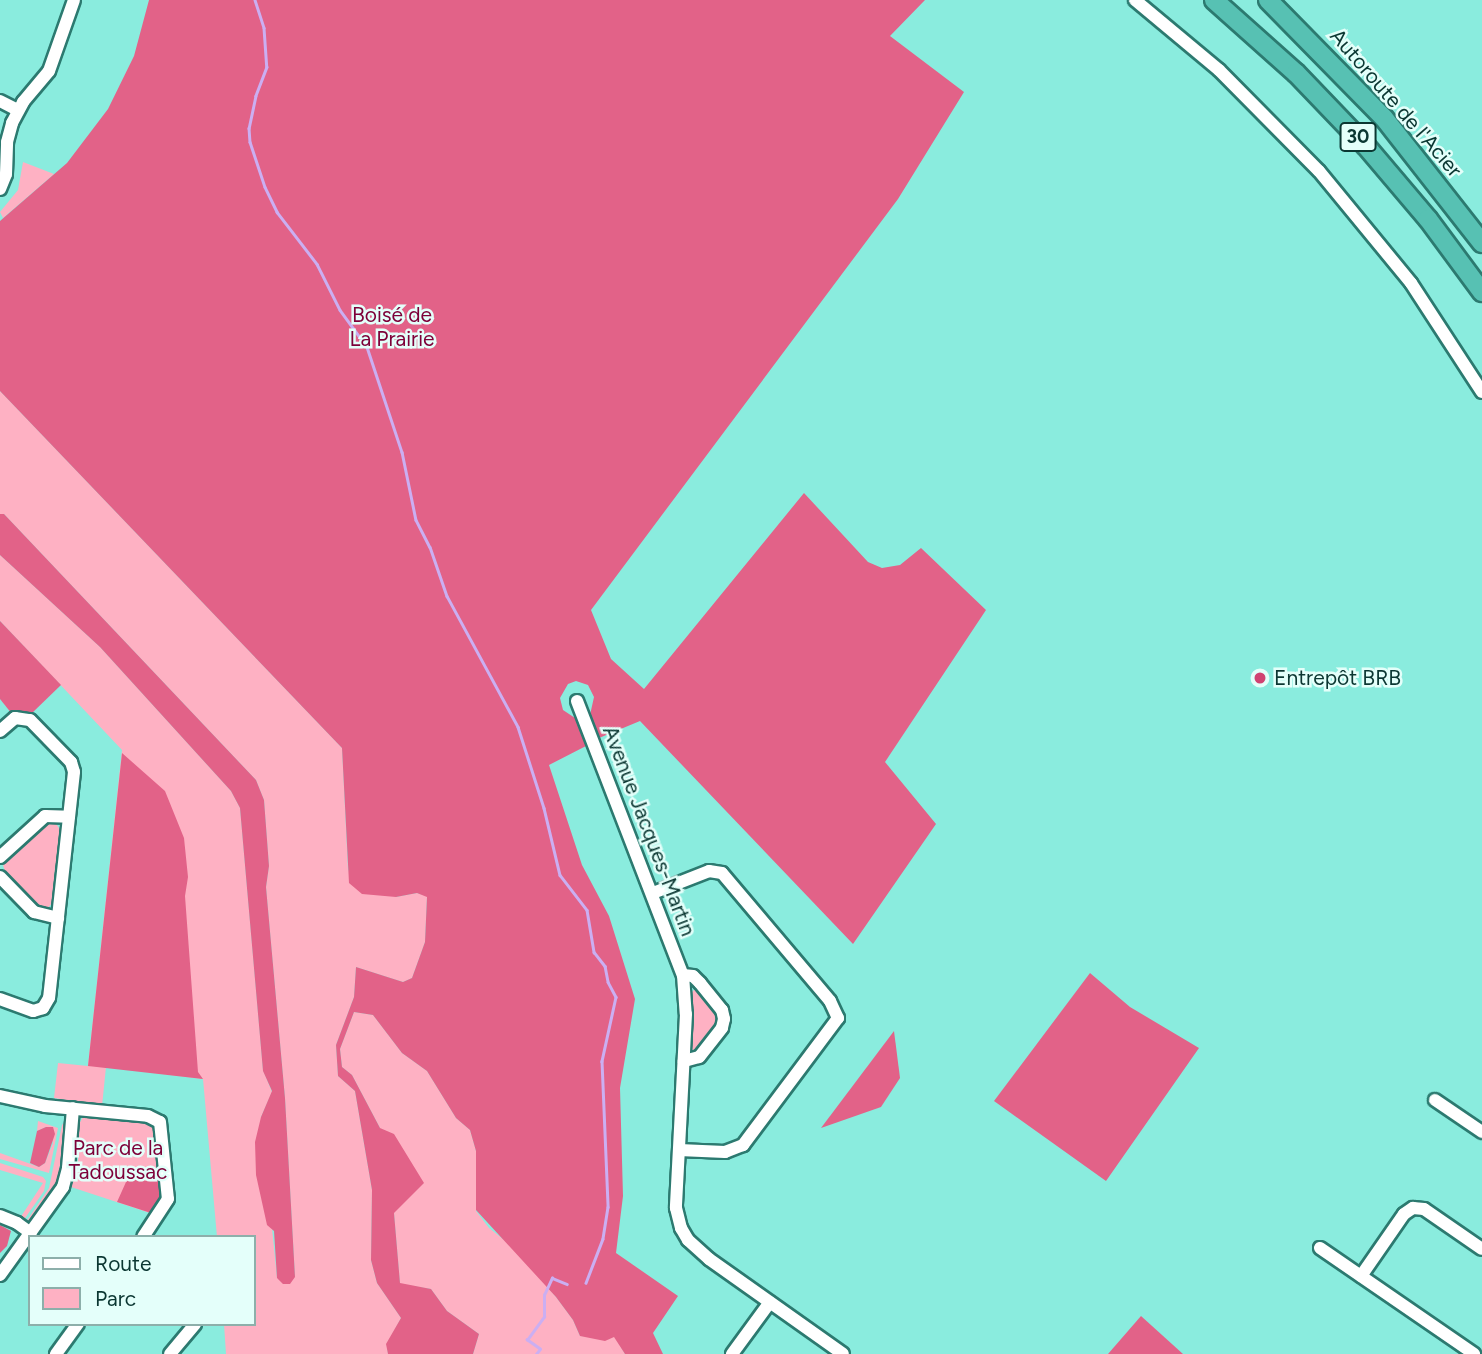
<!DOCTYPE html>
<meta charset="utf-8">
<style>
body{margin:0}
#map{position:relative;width:1482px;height:1354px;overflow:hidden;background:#8aecde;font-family:Figtree,sans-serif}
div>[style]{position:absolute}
.green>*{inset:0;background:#feb1c3}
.forest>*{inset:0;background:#e26288}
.stream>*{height:2.5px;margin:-1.25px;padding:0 1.25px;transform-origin:1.25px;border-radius:1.25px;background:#cbaff2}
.roads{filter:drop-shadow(2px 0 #2c7a70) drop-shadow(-2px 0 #2c7a70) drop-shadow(0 2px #2c7a70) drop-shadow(0 -2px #2c7a70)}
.minor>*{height:12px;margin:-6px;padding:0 6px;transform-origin:6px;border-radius:6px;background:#fff}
.highway>*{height:18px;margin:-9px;padding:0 9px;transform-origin:9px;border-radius:9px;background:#57c1b3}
.dots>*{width:19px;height:19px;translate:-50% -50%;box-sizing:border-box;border:4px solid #e4fffa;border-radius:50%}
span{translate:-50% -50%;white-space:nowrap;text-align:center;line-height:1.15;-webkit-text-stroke:5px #e4fffa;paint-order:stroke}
.shield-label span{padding:2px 5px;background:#e4fffa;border:2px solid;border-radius:5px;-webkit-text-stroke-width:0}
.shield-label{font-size:19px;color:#0b3732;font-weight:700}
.street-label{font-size:21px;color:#0b3732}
.park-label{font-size:21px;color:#7d0038}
.poi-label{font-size:21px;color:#0b3732}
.left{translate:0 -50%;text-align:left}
.legend{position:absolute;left:28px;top:1235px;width:228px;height:91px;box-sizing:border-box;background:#e4fffa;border:2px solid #8dafaa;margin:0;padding:9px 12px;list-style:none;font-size:21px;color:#0b3732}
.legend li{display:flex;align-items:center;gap:14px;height:35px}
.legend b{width:35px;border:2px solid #8dafaa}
</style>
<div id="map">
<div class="green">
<div style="clip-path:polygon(23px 162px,54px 174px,3px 218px,0 212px,18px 190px)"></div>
<div style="clip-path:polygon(0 391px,342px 748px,348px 870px,396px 897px,417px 893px,427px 896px,425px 942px,412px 978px,403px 982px,356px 967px,354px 997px,336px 1045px,338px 1076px,355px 1091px,372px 1190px,371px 1260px,377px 1283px,401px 1318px,387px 1344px,388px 1354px,226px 1354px,224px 1324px,254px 1324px,254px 1237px,217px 1237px,203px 1079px,106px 1067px,102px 1106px,54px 1098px,58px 1063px,88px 1066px,122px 750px,0 621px,0 555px,100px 647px,231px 791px,240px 808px,263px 1070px,272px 1092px,261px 1117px,277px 1278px,295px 1277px,285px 1098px,266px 887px,269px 866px,264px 800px,256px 780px,4px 514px,0 514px)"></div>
<div style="clip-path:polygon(47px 821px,55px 822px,61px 831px,58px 866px,55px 866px,54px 901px,47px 909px,39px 909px,6px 875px,3px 865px)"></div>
<div style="clip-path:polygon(696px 988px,719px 1016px,717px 1025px,695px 1053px,692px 1049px,692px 992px)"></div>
<div style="clip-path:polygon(354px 1012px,373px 1015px,402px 1053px,427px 1071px,456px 1118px,470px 1130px,476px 1151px,476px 1211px,489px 1228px,514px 1248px,556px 1297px,573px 1320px,580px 1336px,615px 1337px,625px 1354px,473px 1354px,479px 1334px,447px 1311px,431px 1289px,400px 1284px,394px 1213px,380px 1128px,352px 1075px,342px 1067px,340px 1049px)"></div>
<div style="clip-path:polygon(83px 1117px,149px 1122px,155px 1126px,162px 1198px,153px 1214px,71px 1187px,78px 1160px,79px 1124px)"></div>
<div style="clip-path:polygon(66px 1120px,58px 1180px,33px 1221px,26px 1222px,49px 1188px,62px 1125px)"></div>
<div style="clip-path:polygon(38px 1121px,58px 1128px,49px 1173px,0 1159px,0 1153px,39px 1167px,45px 1163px,53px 1143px,46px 1127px,37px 1131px)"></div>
<div style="clip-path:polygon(0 1163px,43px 1177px,46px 1181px,44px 1191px,23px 1221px,20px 1218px,43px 1183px,0 1170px)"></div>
</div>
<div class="forest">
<div style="clip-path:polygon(149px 0,925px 0,890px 36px,964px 92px,898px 199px,591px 610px,611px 659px,644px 689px,804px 493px,868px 562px,882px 568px,900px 565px,921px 548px,986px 610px,885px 762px,936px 824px,853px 944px,640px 721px,599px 738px,590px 715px,594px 697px,588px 685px,576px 681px,568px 684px,560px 698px,563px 710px,575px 718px,586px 746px,549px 765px,582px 865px,609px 916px,635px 999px,620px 1088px,623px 1196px,616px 1253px,678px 1296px,653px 1333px,663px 1354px,625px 1354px,614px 1337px,605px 1341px,580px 1336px,573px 1320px,556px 1297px,476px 1210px,476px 1151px,470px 1130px,456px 1118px,427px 1071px,402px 1053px,373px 1015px,354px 1012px,340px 1049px,342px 1067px,352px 1075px,380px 1128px,394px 1134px,424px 1183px,394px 1213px,400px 1283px,431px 1289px,447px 1311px,479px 1334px,473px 1354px,388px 1354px,386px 1344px,401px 1318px,377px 1283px,371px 1260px,372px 1190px,355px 1091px,338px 1076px,336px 1045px,354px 997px,356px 967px,403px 982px,412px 978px,425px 942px,427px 897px,417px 893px,396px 897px,362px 894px,349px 883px,342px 748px,0 391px,0 221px,67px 163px,108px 109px,134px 56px)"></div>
<div style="clip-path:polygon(0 514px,4px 514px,256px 780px,264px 800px,269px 866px,266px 887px,285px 1098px,295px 1277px,290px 1284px,283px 1284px,277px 1278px,274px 1231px,267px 1225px,256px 1175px,255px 1142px,261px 1117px,272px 1091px,263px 1071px,240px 808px,231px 791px,100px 647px,0 555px)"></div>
<div style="clip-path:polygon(0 621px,61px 685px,31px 714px,12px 714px,0 699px)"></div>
<div style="clip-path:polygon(122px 753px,165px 791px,184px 838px,188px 877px,185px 896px,198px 1072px,203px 1079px,88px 1066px)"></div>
<div style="clip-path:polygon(1090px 973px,1130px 1007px,1199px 1048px,1106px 1181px,994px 1101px)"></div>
<div style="clip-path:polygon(894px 1031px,900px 1078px,881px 1107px,821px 1128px)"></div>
<div style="clip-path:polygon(46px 1127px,53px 1127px,55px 1134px,45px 1163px,39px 1167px,30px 1163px,37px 1131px)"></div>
<div style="clip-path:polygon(140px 1172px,145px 1181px,157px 1177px,160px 1180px,160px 1197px,151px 1213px,117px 1202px,126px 1182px)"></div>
<div style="clip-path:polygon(0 1225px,11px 1231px,7px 1246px,0 1253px)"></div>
<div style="clip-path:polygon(1141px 1316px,1183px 1354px,1108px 1354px)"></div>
</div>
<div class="stream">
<div style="left:255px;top:0;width:29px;rotate:72deg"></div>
<div style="left:264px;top:28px;width:39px;rotate:86deg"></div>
<div style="left:267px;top:67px;width:31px;rotate:111deg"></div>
<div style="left:256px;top:96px;width:33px;rotate:102deg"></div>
<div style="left:249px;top:128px;width:14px;rotate:86deg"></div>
<div style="left:250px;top:142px;width:47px;rotate:71.6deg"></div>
<div style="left:265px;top:187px;width:28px;rotate:64deg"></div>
<div style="left:277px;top:212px;width:66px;rotate:52.4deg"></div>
<div style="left:317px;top:264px;width:51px;rotate:63.4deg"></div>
<div style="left:340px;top:310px;width:46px;rotate:53.9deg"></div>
<div style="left:367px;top:347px;width:111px;rotate:71.6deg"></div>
<div style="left:402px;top:452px;width:69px;rotate:78.4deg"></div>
<div style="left:416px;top:520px;width:30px;rotate:63deg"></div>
<div style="left:430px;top:547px;width:52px;rotate:70.9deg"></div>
<div style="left:447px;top:596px;width:149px;rotate:61.5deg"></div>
<div style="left:518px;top:727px;width:85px;rotate:72.2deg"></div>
<div style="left:544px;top:808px;width:69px;rotate:76.6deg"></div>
<div style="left:560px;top:875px;width:44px;rotate:52.4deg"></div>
<div style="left:587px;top:910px;width:43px;rotate:80.5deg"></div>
<div style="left:594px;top:952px;width:18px;rotate:52deg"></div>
<div style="left:605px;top:966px;width:16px;rotate:79deg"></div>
<div style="left:608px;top:982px;width:17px;rotate:62deg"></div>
<div style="left:616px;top:997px;width:66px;rotate:102.3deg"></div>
<div style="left:602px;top:1061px;width:146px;rotate:87.6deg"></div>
<div style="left:608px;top:1207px;width:32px;rotate:99deg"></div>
<div style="left:603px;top:1239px;width:47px;rotate:111.1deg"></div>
<div style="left:536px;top:1354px;width:6px;rotate:-51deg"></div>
<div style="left:540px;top:1349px;width:16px;rotate:-145deg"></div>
<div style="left:527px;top:1340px;width:29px;rotate:-54deg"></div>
<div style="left:544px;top:1317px;width:22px;rotate:-90deg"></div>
<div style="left:544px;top:1295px;width:19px;rotate:-65deg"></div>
<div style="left:552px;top:1278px;width:16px;rotate:22deg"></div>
</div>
<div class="roads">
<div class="minor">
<div style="left:1135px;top:0;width:109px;rotate:39.8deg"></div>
<div style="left:1219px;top:70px;width:142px;rotate:45.3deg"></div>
<div style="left:1319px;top:171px;width:145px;rotate:50.6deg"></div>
<div style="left:1411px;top:283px;width:130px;rotate:56.9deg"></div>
<div style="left:0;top:101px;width:20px;rotate:27deg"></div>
<div style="left:0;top:189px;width:16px;rotate:-68deg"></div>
<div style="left:6px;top:174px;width:32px;rotate:-88deg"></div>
<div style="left:7px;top:142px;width:20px;rotate:-75deg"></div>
<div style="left:12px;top:123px;width:24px;rotate:-62deg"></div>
<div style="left:23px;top:102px;width:40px;rotate:-50deg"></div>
<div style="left:49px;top:71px;width:75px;rotate:-70.6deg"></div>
<div style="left:577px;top:701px;width:294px;rotate:68.9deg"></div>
<div style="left:683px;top:975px;width:39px;rotate:86deg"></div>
<div style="left:686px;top:1014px;width:194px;rotate:93deg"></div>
<div style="left:676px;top:1208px;width:21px;rotate:76deg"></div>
<div style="left:681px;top:1228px;width:14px;rotate:60deg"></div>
<div style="left:688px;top:1240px;width:28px;rotate:42deg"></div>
<div style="left:709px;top:1259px;width:164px;rotate:35.3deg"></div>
<div style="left:0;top:731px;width:20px;rotate:-41deg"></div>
<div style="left:15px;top:718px;width:15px;rotate:8deg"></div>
<div style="left:30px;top:720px;width:59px;rotate:45.7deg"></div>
<div style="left:71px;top:762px;width:10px;rotate:73deg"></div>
<div style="left:74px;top:772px;width:227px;rotate:96.3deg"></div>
<div style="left:49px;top:998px;width:12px;rotate:121deg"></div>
<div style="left:43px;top:1008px;width:10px;rotate:163deg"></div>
<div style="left:33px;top:1011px;width:35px;rotate:-160deg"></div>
<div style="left:0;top:857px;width:61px;rotate:-42.3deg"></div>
<div style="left:45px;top:816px;width:24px;rotate:2deg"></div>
<div style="left:0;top:877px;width:49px;rotate:45.8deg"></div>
<div style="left:34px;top:912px;width:25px;rotate:14deg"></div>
<div style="left:653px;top:893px;width:60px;rotate:-21.4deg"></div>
<div style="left:709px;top:871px;width:13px;rotate:9deg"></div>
<div style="left:722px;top:873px;width:167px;rotate:49.8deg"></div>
<div style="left:830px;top:1001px;width:19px;rotate:65deg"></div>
<div style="left:838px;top:1018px;width:159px;rotate:126.8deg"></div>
<div style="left:743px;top:1145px;width:19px;rotate:159deg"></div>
<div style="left:725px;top:1152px;width:46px;rotate:-177.5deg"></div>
<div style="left:683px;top:975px;width:10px;rotate:6deg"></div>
<div style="left:693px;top:976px;width:10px;rotate:45deg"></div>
<div style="left:700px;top:983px;width:35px;rotate:51deg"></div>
<div style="left:722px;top:1010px;width:9px;rotate:77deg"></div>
<div style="left:724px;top:1019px;width:9px;rotate:103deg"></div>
<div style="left:722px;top:1028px;width:37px;rotate:128deg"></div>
<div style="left:699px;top:1057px;width:16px;rotate:165deg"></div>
<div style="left:0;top:1096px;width:46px;rotate:12.5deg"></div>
<div style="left:45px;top:1106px;width:103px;rotate:5.5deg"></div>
<div style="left:148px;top:1116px;width:13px;rotate:27deg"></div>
<div style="left:160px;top:1122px;width:77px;rotate:84.1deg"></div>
<div style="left:168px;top:1199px;width:45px;rotate:123.3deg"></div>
<div style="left:1435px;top:1100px;width:57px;rotate:34.2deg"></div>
<div style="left:0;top:1216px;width:18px;rotate:22deg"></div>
<div style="left:17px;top:1223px;width:17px;rotate:36deg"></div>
<div style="left:1320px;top:1248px;width:187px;rotate:34.5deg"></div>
<div style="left:0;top:1275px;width:108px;rotate:-54.4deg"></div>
<div style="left:63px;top:1187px;width:20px;rotate:-75deg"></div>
<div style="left:68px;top:1168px;width:60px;rotate:-85.2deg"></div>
<div style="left:1361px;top:1276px;width:75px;rotate:-55.3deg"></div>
<div style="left:1404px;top:1214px;width:11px;rotate:-34deg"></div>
<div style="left:1413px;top:1208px;width:11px;rotate:5deg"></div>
<div style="left:1424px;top:1209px;width:70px;rotate:34.6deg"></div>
<div style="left:56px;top:1354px;width:37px;rotate:-54deg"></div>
<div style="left:170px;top:1354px;width:39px;rotate:-50deg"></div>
<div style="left:732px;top:1354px;width:64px;rotate:-53.8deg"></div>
</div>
<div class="highway">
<div style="left:1214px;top:0;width:110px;rotate:41.7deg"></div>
<div style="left:1296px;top:73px;width:101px;rotate:46.2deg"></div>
<div style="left:1366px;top:146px;width:96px;rotate:49.7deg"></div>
<div style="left:1428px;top:219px;width:91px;rotate:53.5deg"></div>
<div style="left:1268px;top:0;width:165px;rotate:45.5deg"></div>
<div style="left:1384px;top:118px;width:159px;rotate:51.9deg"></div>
</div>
</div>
<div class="dots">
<div style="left:1260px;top:678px;background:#d04372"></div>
</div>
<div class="shield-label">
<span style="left:1358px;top:137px">30</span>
</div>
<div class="street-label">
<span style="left:1396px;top:103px;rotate:49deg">Autoroute de l'Acier</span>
<span style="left:649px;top:831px;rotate:69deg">Avenue Jacques-Martin</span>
</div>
<div class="park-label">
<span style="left:392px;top:327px">Boisé de<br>La Prairie</span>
<span style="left:118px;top:1160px">Parc de la<br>Tadoussac</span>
</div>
<div class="poi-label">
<span class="left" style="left:1274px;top:678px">Entrepôt BRB</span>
</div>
<ul class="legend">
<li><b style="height:9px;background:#fff"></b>Route</li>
<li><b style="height:19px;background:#feb1c3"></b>Parc</li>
</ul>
</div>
